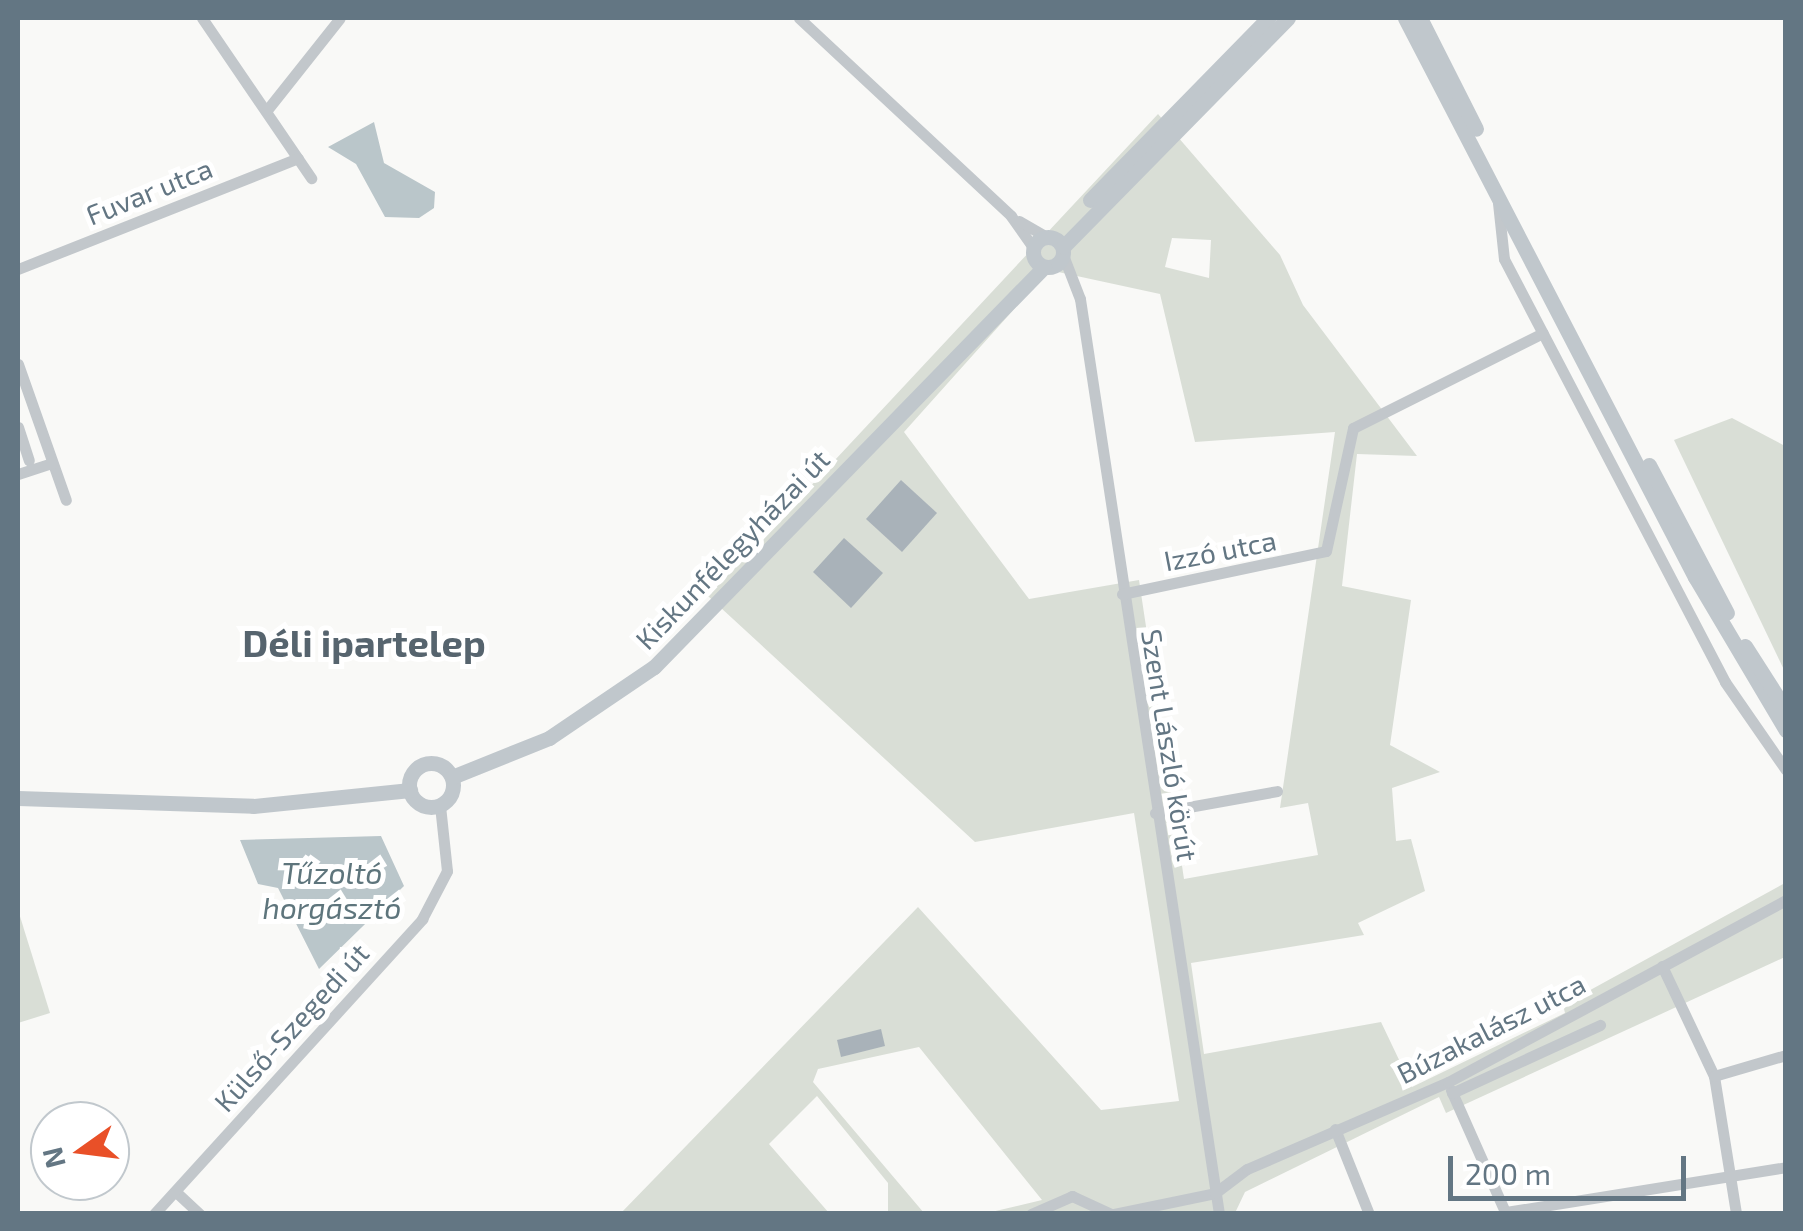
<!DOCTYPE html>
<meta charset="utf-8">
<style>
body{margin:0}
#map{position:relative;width:1803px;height:1231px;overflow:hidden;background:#f9f9f7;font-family:"Exo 2",sans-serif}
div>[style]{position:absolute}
.green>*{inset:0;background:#d9ded6}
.water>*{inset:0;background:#bac6ca}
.building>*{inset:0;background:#a9b2b9}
.minor>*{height:11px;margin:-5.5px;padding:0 5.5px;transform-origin:5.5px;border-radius:5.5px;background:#c2c7cb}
.major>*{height:15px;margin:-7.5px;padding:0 7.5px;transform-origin:7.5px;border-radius:7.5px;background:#c0c7cc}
.major>.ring{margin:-7.5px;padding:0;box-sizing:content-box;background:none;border:15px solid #c0c7cc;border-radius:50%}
span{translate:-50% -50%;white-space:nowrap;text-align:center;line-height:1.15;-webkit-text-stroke:10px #fff;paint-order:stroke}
.street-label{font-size:28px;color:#637683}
.water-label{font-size:30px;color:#5e757c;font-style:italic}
.district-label{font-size:38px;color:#56646e;font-weight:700}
.frame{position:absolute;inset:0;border:20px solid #637683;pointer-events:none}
.north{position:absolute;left:30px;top:1101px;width:100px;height:100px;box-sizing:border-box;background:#fff;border:2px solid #c1c8cd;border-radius:50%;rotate:256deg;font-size:28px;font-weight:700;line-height:40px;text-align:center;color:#637683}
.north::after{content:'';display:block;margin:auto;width:35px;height:45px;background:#e95028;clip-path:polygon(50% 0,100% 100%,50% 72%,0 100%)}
.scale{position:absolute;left:1448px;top:1156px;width:238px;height:45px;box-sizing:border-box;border:5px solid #637683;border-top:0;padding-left:12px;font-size:30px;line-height:35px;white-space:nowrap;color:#637683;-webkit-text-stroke:8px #fff;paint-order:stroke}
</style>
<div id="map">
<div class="green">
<div style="clip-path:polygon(evenodd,1158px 114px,1280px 255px,1303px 305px,1417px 456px,1357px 454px,1342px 586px,1411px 600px,1390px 745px,1440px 772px,1392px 788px,1396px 841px,1411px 839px,1425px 891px,1358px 923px,1364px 935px,1191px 963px,1204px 1054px,1381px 1022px,1412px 1087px,1565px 1013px,1563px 1005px,1785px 883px,1785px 957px,1446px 1113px,1439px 1097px,1245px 1192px,1235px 1213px,987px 1213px,1042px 1200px,919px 1047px,818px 1069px,813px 1082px,924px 1213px,888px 1213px,888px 1183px,817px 1096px,769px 1144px,829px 1213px,620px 1214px,918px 907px,1101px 1110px,1179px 1101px,1134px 813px,975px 842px,708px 596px,1158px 114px,1172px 238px,1211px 240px,1209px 278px,1165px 267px,1172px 238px,1158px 114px,1049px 270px,1160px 294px,1195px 442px,1335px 432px,1280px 808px,1308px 803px,1318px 855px,1184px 879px,1139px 580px,1029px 599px,904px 432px,1049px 270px)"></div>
<div style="clip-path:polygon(1732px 418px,1785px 446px,1785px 672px,1674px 440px)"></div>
<div style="clip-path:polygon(18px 910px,50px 1013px,18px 1023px)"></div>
</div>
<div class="water">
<div style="clip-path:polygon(374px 122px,384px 163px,435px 192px,434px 208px,419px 218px,385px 217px,356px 164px,328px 147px)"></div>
<div style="clip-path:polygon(381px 836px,404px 886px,319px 969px,278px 888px,258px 884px,240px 840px)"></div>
</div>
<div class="building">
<div style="clip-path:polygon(901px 480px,937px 513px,902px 552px,866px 519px)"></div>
<div style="clip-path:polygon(844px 538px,883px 573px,851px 608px,813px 572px)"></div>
<div style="clip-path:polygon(881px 1029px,885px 1046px,841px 1057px,837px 1040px)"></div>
</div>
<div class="minor">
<div style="left:202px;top:18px;width:194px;rotate:55.7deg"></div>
<div style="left:799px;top:18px;width:290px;rotate:43deg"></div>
<div style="left:1011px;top:216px;width:39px;rotate:55deg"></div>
<div style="left:267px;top:110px;width:117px;rotate:-51.6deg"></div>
<div style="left:1498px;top:203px;width:56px;rotate:83.9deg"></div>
<div style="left:1504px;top:259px;width:477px;rotate:62.4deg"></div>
<div style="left:1725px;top:682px;width:107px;rotate:55.3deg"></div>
<div style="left:1019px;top:221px;width:30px;rotate:30deg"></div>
<div style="left:1063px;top:255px;width:47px;rotate:68.9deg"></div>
<div style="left:1080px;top:299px;width:925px;rotate:81.36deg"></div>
<div style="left:18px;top:269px;width:301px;rotate:-21.6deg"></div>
<div style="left:18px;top:364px;width:144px;rotate:70.6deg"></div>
<div style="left:18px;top:427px;width:35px;rotate:72deg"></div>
<div style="left:18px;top:474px;width:36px;rotate:-18deg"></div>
<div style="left:1122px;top:594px;width:208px;rotate:-11.9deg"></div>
<div style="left:1326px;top:551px;width:126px;rotate:-77.6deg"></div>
<div style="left:1353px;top:428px;width:212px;rotate:-26.6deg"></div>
<div style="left:1155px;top:813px;width:124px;rotate:-10.2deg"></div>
<div style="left:1662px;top:966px;width:122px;rotate:64.7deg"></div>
<div style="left:1714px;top:1076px;width:140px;rotate:80.9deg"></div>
<div style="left:1714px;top:1076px;width:75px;rotate:-16.3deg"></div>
<div style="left:1451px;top:1090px;width:136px;rotate:66.1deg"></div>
<div style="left:1452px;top:1093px;width:163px;rotate:-24.7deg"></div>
<div style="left:1335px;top:1129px;width:92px;rotate:68.2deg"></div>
<div style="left:176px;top:1192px;width:33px;rotate:43deg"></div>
<div style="left:1506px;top:1212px;width:284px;rotate:-9.1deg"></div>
<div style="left:154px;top:1214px;width:399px;rotate:-47.7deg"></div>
<div style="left:422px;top:919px;width:54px;rotate:-62.5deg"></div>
<div style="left:447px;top:871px;width:66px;rotate:-96.1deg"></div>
<div style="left:1031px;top:1214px;width:45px;rotate:-23.7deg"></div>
<div style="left:1072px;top:1196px;width:43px;rotate:24.8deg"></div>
<div style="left:1114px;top:1214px;width:103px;rotate:-11.7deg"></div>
<div style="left:1215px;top:1193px;width:40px;rotate:-37deg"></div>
<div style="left:1247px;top:1169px;width:219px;rotate:-23.4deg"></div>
<div style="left:1448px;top:1082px;width:384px;rotate:-28.3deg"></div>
</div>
<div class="major">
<div style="left:1405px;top:18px;width:630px;rotate:62.58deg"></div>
<div style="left:1695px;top:577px;width:178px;rotate:59.3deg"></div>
<div style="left:1420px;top:18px;width:124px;rotate:63.2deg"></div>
<div style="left:1090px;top:200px;width:255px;rotate:-45.6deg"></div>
<div class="ring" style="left:1033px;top:237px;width:15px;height:15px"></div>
<div style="left:1063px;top:247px;width:321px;rotate:-45.5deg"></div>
<div style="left:1649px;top:465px;width:167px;rotate:62.2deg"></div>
<div style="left:1745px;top:646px;width:76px;rotate:57.4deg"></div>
<div class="ring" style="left:409px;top:763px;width:29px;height:29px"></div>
<div style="left:452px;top:777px;width:105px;rotate:-21.9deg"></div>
<div style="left:549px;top:738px;width:127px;rotate:-34.1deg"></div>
<div style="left:654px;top:667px;width:559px;rotate:-45.73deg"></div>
<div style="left:18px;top:798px;width:235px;rotate:1.9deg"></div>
<div style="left:253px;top:806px;width:158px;rotate:-5.8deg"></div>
</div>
<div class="street-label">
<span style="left:149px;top:191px;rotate:-22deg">Fuvar utca</span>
<span style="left:732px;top:549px;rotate:-46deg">Kiskunfélegyházai út</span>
<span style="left:1220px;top:550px;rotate:-11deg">Izzó utca</span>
<span style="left:1170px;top:745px;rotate:81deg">Szent László körút</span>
<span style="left:291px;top:1027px;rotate:-48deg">Külső-Szegedi út</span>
<span style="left:1491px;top:1028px;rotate:-27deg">Búzakalász utca</span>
</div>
<div class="water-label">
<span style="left:332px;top:889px">Tűzoltó<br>horgásztó</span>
</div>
<div class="district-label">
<span style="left:364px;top:643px">Déli ipartelep</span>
</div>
<div class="frame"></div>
<div class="north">N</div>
<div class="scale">200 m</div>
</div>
